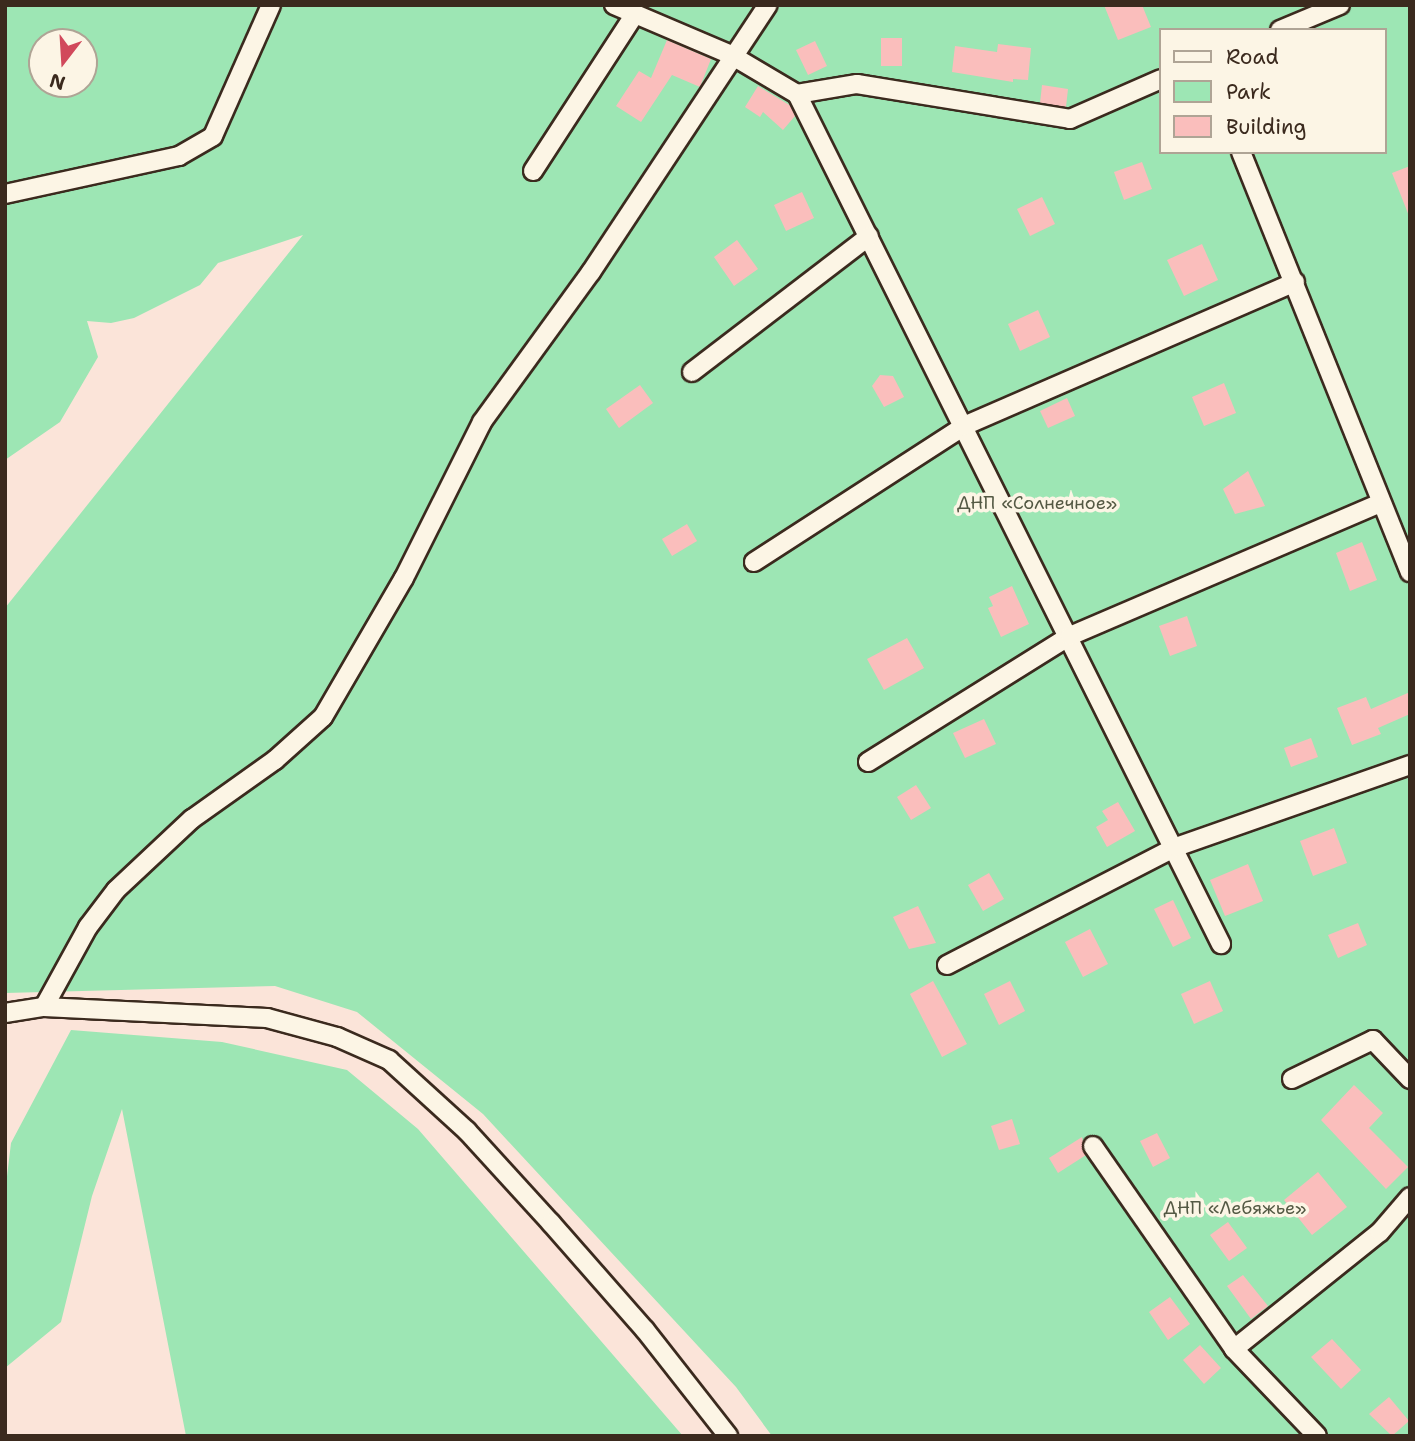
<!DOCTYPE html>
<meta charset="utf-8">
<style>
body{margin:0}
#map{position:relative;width:1415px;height:1441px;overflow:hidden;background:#fbe4d9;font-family:"Shantell Sans",sans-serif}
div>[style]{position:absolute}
.green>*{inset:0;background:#9de6b4}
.building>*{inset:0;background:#fabebc}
.roads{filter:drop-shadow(2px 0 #3b2a1e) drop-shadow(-2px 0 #3b2a1e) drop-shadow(0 2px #3b2a1e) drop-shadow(0 -2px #3b2a1e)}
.minor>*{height:18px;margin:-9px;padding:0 9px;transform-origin:9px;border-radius:9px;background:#fcf5e5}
span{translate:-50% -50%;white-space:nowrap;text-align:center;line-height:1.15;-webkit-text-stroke:7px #fcf5e5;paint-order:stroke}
.park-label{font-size:18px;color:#545944}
.frame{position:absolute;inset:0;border:7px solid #3b2a1e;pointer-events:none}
.legend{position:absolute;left:1159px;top:28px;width:228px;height:126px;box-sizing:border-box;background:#fcf5e5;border:2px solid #afa495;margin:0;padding:9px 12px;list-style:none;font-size:21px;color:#3b2a1e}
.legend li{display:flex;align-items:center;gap:14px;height:35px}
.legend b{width:35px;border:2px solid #afa495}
.north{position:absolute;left:28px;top:28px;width:70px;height:70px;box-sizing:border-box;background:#fcf5e5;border:2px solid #afa495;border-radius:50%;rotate:197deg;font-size:19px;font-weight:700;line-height:28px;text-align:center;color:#3b2a1e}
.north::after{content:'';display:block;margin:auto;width:24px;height:32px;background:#d1495b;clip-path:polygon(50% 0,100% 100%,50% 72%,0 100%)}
</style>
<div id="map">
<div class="green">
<div style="clip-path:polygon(evenodd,5px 5px,1410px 5px,1410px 1436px,772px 1436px,736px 1387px,483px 1114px,357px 1012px,275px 986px,5px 993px,5px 608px,303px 235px,218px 263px,200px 285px,134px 318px,111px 323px,87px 321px,98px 357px,60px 422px,5px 460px,5px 5px,1161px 30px,1385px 30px,1385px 152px,1161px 152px,1161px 30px,5px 5px,42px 42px,84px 42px,84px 84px,42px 84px,42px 42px)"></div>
<div style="clip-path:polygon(71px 1030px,222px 1042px,347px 1070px,418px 1129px,683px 1436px,186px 1436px,122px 1109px,92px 1196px,61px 1322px,5px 1368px,5px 1193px,11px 1143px)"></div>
</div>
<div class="building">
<div style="clip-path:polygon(1104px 5px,1142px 5px,1151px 27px,1118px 40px)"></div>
<div style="clip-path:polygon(881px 38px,902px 38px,902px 66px,881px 66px)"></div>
<div style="clip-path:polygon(667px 40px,711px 59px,700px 87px,672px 75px,641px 122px,616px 106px,639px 71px,651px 78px)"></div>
<div style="clip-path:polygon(815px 41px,827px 66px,808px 75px,796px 50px)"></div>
<div style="clip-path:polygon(998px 44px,1031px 48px,1028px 80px,1013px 79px,1013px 82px,952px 72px,955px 46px,997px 52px)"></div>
<div style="clip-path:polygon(1042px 85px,1068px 89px,1066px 107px,1040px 103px)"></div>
<div style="clip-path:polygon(758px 86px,791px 106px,795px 116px,783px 130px,763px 112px,760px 117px,745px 107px)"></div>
<div style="clip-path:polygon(1142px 162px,1152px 189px,1124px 200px,1114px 172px)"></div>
<div style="clip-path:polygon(1410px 166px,1410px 216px,1409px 216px,1392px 173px)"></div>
<div style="clip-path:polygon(802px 192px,814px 218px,786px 231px,774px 205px)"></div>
<div style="clip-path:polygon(1042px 197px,1055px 224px,1030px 236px,1017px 209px)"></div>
<div style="clip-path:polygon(737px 240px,758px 269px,734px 286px,714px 257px)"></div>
<div style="clip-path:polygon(1202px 244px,1218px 280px,1184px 296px,1167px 260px)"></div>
<div style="clip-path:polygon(1038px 310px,1050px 337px,1020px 351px,1008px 324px)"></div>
<div style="clip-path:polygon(880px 375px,893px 376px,904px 397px,884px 407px,872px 386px)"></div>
<div style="clip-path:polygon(1224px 383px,1236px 413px,1204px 426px,1192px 397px)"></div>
<div style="clip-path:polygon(640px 385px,653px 403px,619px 428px,606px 409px)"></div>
<div style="clip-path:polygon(1067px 398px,1075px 416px,1048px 428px,1040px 411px)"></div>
<div style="clip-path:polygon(1248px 471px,1265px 506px,1235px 514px,1223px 489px)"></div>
<div style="clip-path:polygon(687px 524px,697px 541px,672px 556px,662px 539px)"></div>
<div style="clip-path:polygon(1362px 542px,1377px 580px,1350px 591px,1336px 553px)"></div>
<div style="clip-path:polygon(1012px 586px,1029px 624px,1001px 637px,988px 608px,993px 606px,989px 597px)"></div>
<div style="clip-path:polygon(1187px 616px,1197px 646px,1170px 656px,1159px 626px)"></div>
<div style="clip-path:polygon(907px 638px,924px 668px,884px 690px,867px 659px)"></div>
<div style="clip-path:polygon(1410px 692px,1410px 714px,1378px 728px,1381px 734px,1352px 745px,1337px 708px,1366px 697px,1371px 709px)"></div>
<div style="clip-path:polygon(984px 719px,996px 744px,965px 758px,953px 733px)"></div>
<div style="clip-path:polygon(1311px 738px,1318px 757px,1291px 767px,1284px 748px)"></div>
<div style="clip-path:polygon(916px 785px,931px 808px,911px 820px,897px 797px)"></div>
<div style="clip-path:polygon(1118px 802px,1135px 831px,1107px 847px,1096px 827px,1108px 820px,1102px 811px)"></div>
<div style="clip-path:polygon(1334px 828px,1347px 863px,1313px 876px,1300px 841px)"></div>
<div style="clip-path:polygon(1248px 864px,1263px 901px,1225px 916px,1210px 880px)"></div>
<div style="clip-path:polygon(989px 873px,1004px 899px,983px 911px,968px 885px)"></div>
<div style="clip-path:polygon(1173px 900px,1191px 938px,1173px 947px,1154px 909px)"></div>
<div style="clip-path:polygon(918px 906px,936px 943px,909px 949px,893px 917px)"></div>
<div style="clip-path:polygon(1358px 923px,1367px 945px,1338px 958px,1328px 935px)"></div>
<div style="clip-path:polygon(1090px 929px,1108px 964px,1083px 977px,1065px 942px)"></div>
<div style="clip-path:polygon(933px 981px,967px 1044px,942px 1057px,910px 994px)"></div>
<div style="clip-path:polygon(1010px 981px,1025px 1011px,999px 1025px,984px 994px)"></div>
<div style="clip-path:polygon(1210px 981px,1223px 1011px,1194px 1024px,1181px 994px)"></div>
<div style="clip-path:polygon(1354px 1085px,1383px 1113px,1369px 1128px,1408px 1167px,1386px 1189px,1321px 1120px)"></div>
<div style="clip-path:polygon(1012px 1119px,1020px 1144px,999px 1150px,991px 1126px)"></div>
<div style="clip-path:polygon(1157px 1133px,1170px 1158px,1153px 1167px,1140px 1141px)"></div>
<div style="clip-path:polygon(1082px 1137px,1086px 1155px,1058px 1173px,1049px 1158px)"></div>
<div style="clip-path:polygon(1318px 1172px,1347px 1207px,1312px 1235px,1284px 1200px)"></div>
<div style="clip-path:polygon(1228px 1222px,1247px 1248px,1229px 1261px,1210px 1235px)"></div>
<div style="clip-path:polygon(1243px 1275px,1268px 1306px,1251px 1319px,1227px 1286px)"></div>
<div style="clip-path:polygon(1170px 1297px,1190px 1324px,1168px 1340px,1149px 1312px)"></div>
<div style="clip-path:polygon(1332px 1339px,1361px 1370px,1341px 1389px,1311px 1357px)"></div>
<div style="clip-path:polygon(1200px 1345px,1221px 1368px,1204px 1384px,1183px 1360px)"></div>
<div style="clip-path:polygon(1389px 1397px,1409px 1421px,1392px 1436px,1369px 1414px)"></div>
</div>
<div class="roads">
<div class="minor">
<div style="left:614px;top:5px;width:127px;rotate:23.1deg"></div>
<div style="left:731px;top:55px;width:77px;rotate:30.6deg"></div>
<div style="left:797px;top:94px;width:950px;rotate:63.49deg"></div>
<div style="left:1280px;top:30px;width:65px;rotate:-22.6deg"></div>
<div style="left:797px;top:94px;width:61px;rotate:-9.5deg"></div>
<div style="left:857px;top:84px;width:216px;rotate:9.3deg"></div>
<div style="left:1070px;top:119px;width:99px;rotate:-23.7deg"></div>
<div style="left:1241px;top:152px;width:453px;rotate:68.1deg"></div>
<div style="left:533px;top:171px;width:187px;rotate:-57deg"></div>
<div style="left:5px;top:194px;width:178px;rotate:-12.3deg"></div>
<div style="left:179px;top:156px;width:39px;rotate:-30deg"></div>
<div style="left:213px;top:136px;width:143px;rotate:-66.1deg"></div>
<div style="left:692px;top:372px;width:223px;rotate:-37.5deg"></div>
<div style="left:754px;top:562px;width:250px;rotate:-32.9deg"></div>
<div style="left:964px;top:426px;width:361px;rotate:-23.5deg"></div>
<div style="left:868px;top:762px;width:238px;rotate:-32deg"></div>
<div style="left:1070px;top:636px;width:337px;rotate:-23.2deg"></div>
<div style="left:947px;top:965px;width:258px;rotate:-27.3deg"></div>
<div style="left:1176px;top:847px;width:248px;rotate:-19.3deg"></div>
<div style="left:44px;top:1007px;width:91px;rotate:-61.2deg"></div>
<div style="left:88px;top:927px;width:46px;rotate:-52.9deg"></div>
<div style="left:116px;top:890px;width:104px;rotate:-43.1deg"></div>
<div style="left:192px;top:819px;width:102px;rotate:-35.4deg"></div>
<div style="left:275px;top:760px;width:64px;rotate:-41.9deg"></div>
<div style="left:323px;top:717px;width:161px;rotate:-59.8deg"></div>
<div style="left:404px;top:578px;width:174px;rotate:-63.4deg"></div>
<div style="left:482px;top:422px;width:185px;rotate:-54deg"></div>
<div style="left:591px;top:272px;width:320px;rotate:-56.5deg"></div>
<div style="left:5px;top:1013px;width:39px;rotate:-9deg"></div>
<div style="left:44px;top:1007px;width:223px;rotate:2.8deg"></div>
<div style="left:267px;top:1018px;width:73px;rotate:15.2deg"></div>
<div style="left:337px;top:1037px;width:57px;rotate:23.9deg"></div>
<div style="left:389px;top:1060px;width:105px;rotate:42.3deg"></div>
<div style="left:467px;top:1131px;width:125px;rotate:47.6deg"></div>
<div style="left:551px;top:1223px;width:142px;rotate:48.7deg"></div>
<div style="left:645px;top:1330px;width:135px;rotate:51.9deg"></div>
<div style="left:1292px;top:1079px;width:90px;rotate:-25.7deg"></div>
<div style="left:1373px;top:1040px;width:54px;rotate:46.5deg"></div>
<div style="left:1093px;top:1146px;width:247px;rotate:55.2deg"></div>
<div style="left:1234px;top:1349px;width:120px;rotate:46.3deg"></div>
<div style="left:1234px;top:1349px;width:187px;rotate:-38.7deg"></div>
<div style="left:1380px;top:1232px;width:46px;rotate:-49.4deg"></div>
</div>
</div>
<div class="park-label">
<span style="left:1037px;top:503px">ДНП «Солнечное»</span>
<span style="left:1235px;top:1208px">ДНП «Лебяжье»</span>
</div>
<div class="frame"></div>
<ul class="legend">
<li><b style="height:9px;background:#fcf5e5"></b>Road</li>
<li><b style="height:19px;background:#9de6b4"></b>Park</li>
<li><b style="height:19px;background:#fabebc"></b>Building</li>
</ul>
<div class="north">N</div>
</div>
